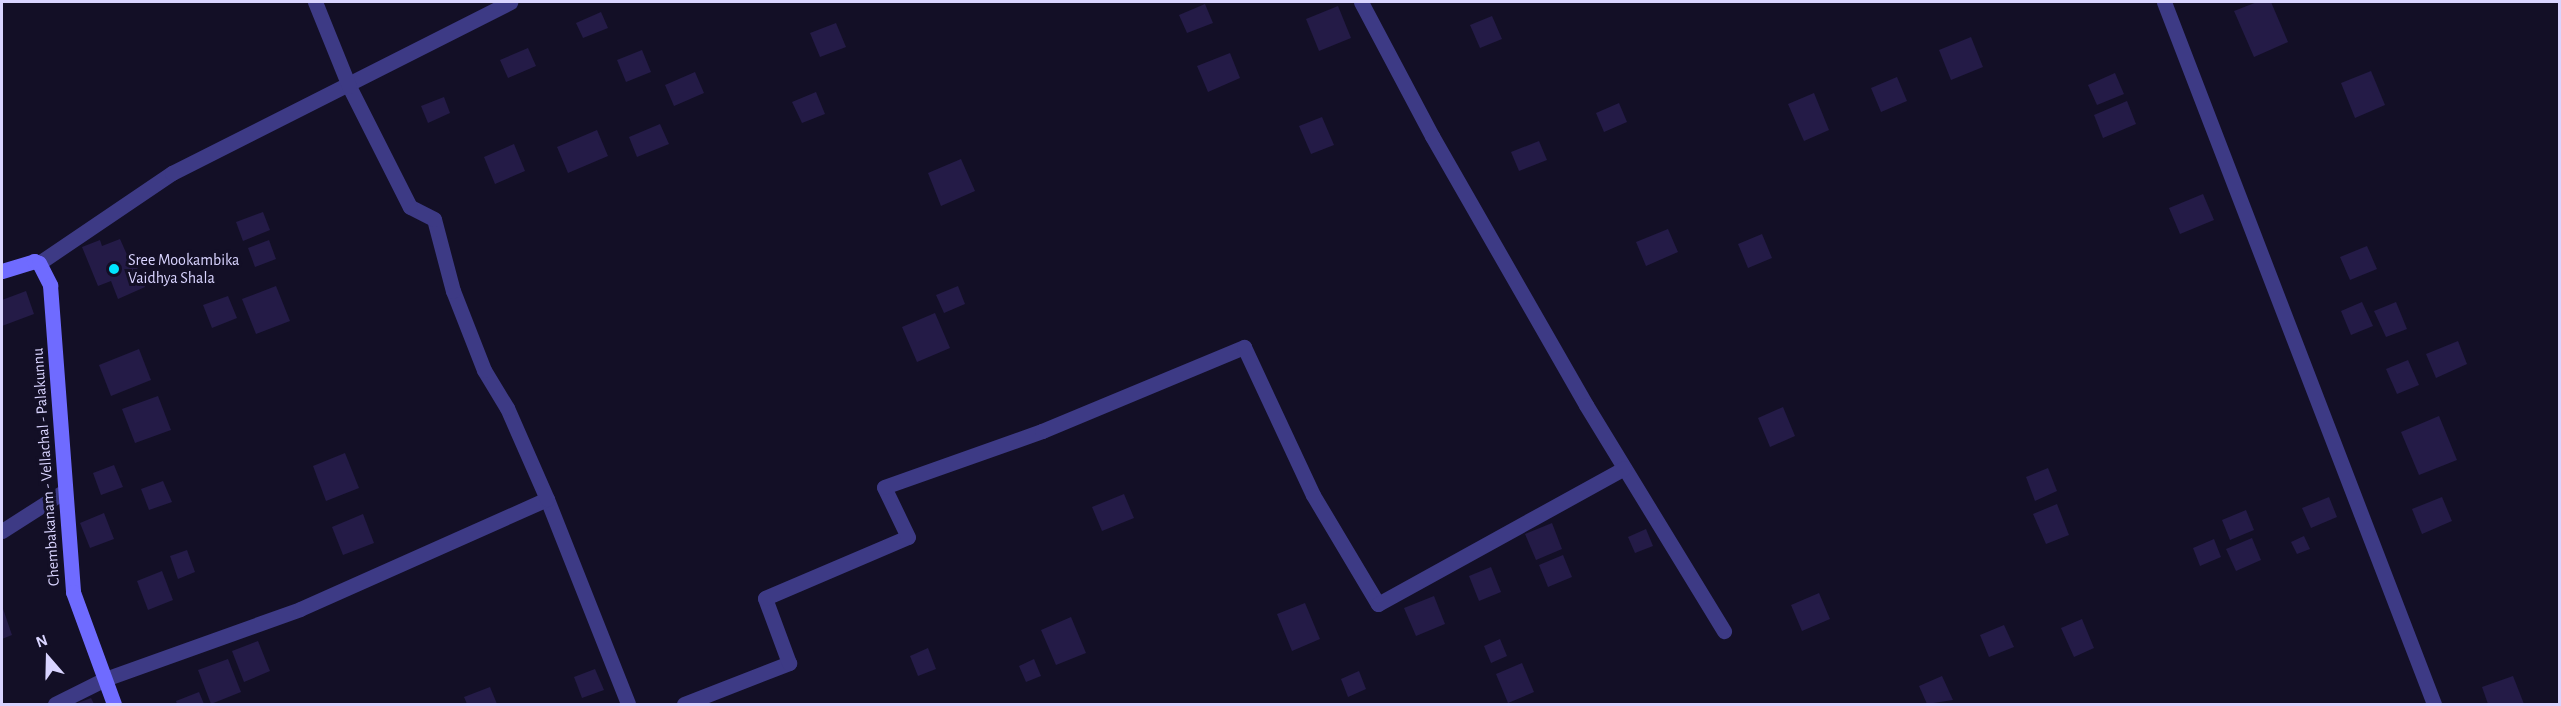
<!DOCTYPE html>
<style>
body{margin:0}
#map{position:relative;width:2561px;height:706px;overflow:hidden;background:#130f26;font-family:"Alegreya Sans",sans-serif}
div>[style]{position:absolute}
.building>*{inset:0;background:#241b47}
.minor>*{height:15px;margin:-7.5px;padding:0 7.5px;transform-origin:7.5px;border-radius:7.5px;background:#3d3a85}
.secondary>*{height:15px;margin:-7.5px;padding:0 7.5px;transform-origin:7.5px;border-radius:7.5px;background:#6f6bff}
.dots>*{width:16px;height:16px;translate:-50% -50%;box-sizing:border-box;border:3px solid #130f26;border-radius:50%}
span{translate:-50% -50%;white-space:nowrap;text-align:center;line-height:1.15;-webkit-text-stroke:6px #130f26;paint-order:stroke}
.poi-label{font-size:16px;color:#d9d4ff}
.left{translate:0 -50%;text-align:left}
.street-label{font-size:16px;color:#d9d4ff}
.frame{position:absolute;inset:0;border:3px solid #d9d4ff;pointer-events:none}
.north{position:absolute;left:18px;top:628px;width:60px;height:60px;-webkit-text-stroke:4px #130f26;paint-order:stroke;rotate:340deg;font-size:16px;font-weight:700;line-height:24px;text-align:center;color:#d9d4ff}
.north::after{content:'';display:block;margin:auto;width:21px;height:27px;background:#d9d4ff;clip-path:polygon(50% 0,100% 100%,50% 72%,0 100%)}
</style>
<div id="map">
<div class="building">
<div style="clip-path:polygon(2257px 2px,2271px 2px,2288px 42px,2254px 57px,2234px 11px)"></div>
<div style="clip-path:polygon(1205px 4px,1213px 23px,1187px 33px,1179px 15px)"></div>
<div style="clip-path:polygon(1338px 6px,1351px 38px,1319px 51px,1306px 19px)"></div>
<div style="clip-path:polygon(601px 12px,608px 28px,583px 38px,576px 23px)"></div>
<div style="clip-path:polygon(1492px 16px,1502px 39px,1480px 48px,1470px 25px)"></div>
<div style="clip-path:polygon(836px 23px,846px 47px,820px 57px,810px 33px)"></div>
<div style="clip-path:polygon(1971px 37px,1983px 67px,1951px 80px,1939px 50px)"></div>
<div style="clip-path:polygon(528px 48px,536px 66px,508px 78px,500px 60px)"></div>
<div style="clip-path:polygon(642px 50px,651px 72px,626px 82px,617px 60px)"></div>
<div style="clip-path:polygon(1230px 53px,1240px 78px,1208px 92px,1197px 66px)"></div>
<div style="clip-path:polygon(2371px 71px,2385px 105px,2355px 118px,2341px 83px)"></div>
<div style="clip-path:polygon(695px 72px,704px 93px,674px 106px,665px 85px)"></div>
<div style="clip-path:polygon(2115px 73px,2124px 94px,2097px 105px,2088px 85px)"></div>
<div style="clip-path:polygon(1897px 77px,1907px 101px,1881px 112px,1871px 88px)"></div>
<div style="clip-path:polygon(816px 92px,825px 114px,802px 123px,792px 102px)"></div>
<div style="clip-path:polygon(1814px 93px,1829px 130px,1804px 141px,1788px 104px)"></div>
<div style="clip-path:polygon(444px 97px,450px 113px,428px 123px,421px 106px)"></div>
<div style="clip-path:polygon(2127px 101px,2136px 124px,2103px 138px,2094px 115px)"></div>
<div style="clip-path:polygon(1619px 103px,1627px 122px,1604px 132px,1596px 113px)"></div>
<div style="clip-path:polygon(1322px 117px,1334px 145px,1311px 154px,1299px 126px)"></div>
<div style="clip-path:polygon(660px 124px,669px 144px,637px 157px,629px 137px)"></div>
<div style="clip-path:polygon(597px 130px,608px 156px,568px 173px,557px 147px)"></div>
<div style="clip-path:polygon(1539px 141px,1547px 160px,1519px 171px,1511px 152px)"></div>
<div style="clip-path:polygon(514px 144px,525px 171px,495px 184px,484px 157px)"></div>
<div style="clip-path:polygon(961px 159px,975px 191px,941px 206px,928px 173px)"></div>
<div style="clip-path:polygon(2203px 194px,2214px 220px,2180px 234px,2169px 208px)"></div>
<div style="clip-path:polygon(263px 212px,270px 230px,243px 241px,236px 222px)"></div>
<div style="clip-path:polygon(1668px 229px,1678px 252px,1646px 266px,1636px 242px)"></div>
<div style="clip-path:polygon(1762px 234px,1772px 258px,1748px 268px,1738px 244px)"></div>
<div style="clip-path:polygon(120px 239px,128px 257px,132px 255px,145px 287px,118px 299px,111px 281px,98px 286px,82px 247px,100px 240px,102px 246px)"></div>
<div style="clip-path:polygon(269px 240px,276px 259px,255px 267px,248px 248px)"></div>
<div style="clip-path:polygon(2367px 246px,2377px 269px,2350px 280px,2340px 257px)"></div>
<div style="clip-path:polygon(276px 286px,290px 321px,256px 334px,242px 299px)"></div>
<div style="clip-path:polygon(958px 286px,965px 304px,944px 313px,936px 295px)"></div>
<div style="clip-path:polygon(26px 291px,34px 314px,2px 326px,2px 300px)"></div>
<div style="clip-path:polygon(228px 296px,237px 318px,212px 328px,203px 305px)"></div>
<div style="clip-path:polygon(2362px 302px,2373px 326px,2351px 335px,2341px 311px)"></div>
<div style="clip-path:polygon(2396px 302px,2407px 329px,2386px 337px,2374px 311px)"></div>
<div style="clip-path:polygon(935px 313px,950px 348px,917px 362px,902px 327px)"></div>
<div style="clip-path:polygon(2458px 341px,2467px 364px,2436px 378px,2426px 354px)"></div>
<div style="clip-path:polygon(139px 349px,151px 380px,111px 396px,99px 365px)"></div>
<div style="clip-path:polygon(2408px 360px,2419px 385px,2397px 394px,2386px 369px)"></div>
<div style="clip-path:polygon(158px 396px,171px 430px,135px 443px,122px 409px)"></div>
<div style="clip-path:polygon(1783px 407px,1795px 436px,1770px 447px,1758px 418px)"></div>
<div style="clip-path:polygon(2439px 416px,2457px 460px,2419px 475px,2401px 432px)"></div>
<div style="clip-path:polygon(345px 453px,359px 488px,326px 501px,313px 466px)"></div>
<div style="clip-path:polygon(114px 465px,123px 487px,101px 495px,93px 473px)"></div>
<div style="clip-path:polygon(2048px 468px,2057px 491px,2035px 501px,2026px 477px)"></div>
<div style="clip-path:polygon(163px 481px,172px 502px,149px 510px,141px 489px)"></div>
<div style="clip-path:polygon(1124px 494px,1134px 518px,1102px 531px,1092px 507px)"></div>
<div style="clip-path:polygon(2329px 497px,2337px 517px,2311px 528px,2302px 508px)"></div>
<div style="clip-path:polygon(2442px 497px,2452px 521px,2422px 534px,2412px 509px)"></div>
<div style="clip-path:polygon(2057px 504px,2069px 535px,2046px 544px,2033px 514px)"></div>
<div style="clip-path:polygon(2246px 510px,2254px 530px,2230px 540px,2222px 520px)"></div>
<div style="clip-path:polygon(104px 513px,114px 539px,90px 548px,80px 523px)"></div>
<div style="clip-path:polygon(363px 514px,374px 543px,343px 555px,332px 527px)"></div>
<div style="clip-path:polygon(1552px 523px,1562px 549px,1536px 560px,1525px 534px)"></div>
<div style="clip-path:polygon(1646px 529px,1653px 546px,1635px 553px,1628px 537px)"></div>
<div style="clip-path:polygon(2304px 536px,2310px 549px,2297px 554px,2291px 542px)"></div>
<div style="clip-path:polygon(2252px 538px,2261px 560px,2236px 571px,2226px 549px)"></div>
<div style="clip-path:polygon(2214px 539px,2221px 557px,2200px 566px,2193px 548px)"></div>
<div style="clip-path:polygon(187px 550px,195px 572px,178px 579px,170px 556px)"></div>
<div style="clip-path:polygon(1563px 555px,1572px 577px,1548px 587px,1539px 565px)"></div>
<div style="clip-path:polygon(1491px 567px,1501px 592px,1479px 601px,1469px 576px)"></div>
<div style="clip-path:polygon(162px 571px,173px 600px,148px 610px,137px 581px)"></div>
<div style="clip-path:polygon(1819px 593px,1830px 619px,1802px 631px,1791px 605px)"></div>
<div style="clip-path:polygon(1434px 596px,1445px 624px,1416px 636px,1404px 608px)"></div>
<div style="clip-path:polygon(1305px 603px,1320px 639px,1292px 651px,1277px 614px)"></div>
<div style="clip-path:polygon(2px 606px,12px 635px,2px 639px)"></div>
<div style="clip-path:polygon(1071px 617px,1086px 653px,1056px 665px,1041px 630px)"></div>
<div style="clip-path:polygon(2082px 619px,2094px 648px,2074px 657px,2061px 628px)"></div>
<div style="clip-path:polygon(2004px 625px,2014px 647px,1989px 657px,1980px 635px)"></div>
<div style="clip-path:polygon(1500px 639px,1507px 656px,1491px 663px,1484px 646px)"></div>
<div style="clip-path:polygon(258px 641px,270px 671px,244px 682px,232px 651px)"></div>
<div style="clip-path:polygon(928px 648px,936px 669px,918px 676px,910px 656px)"></div>
<div style="clip-path:polygon(228px 659px,241px 692px,211px 704px,198px 670px)"></div>
<div style="clip-path:polygon(1034px 659px,1041px 676px,1026px 682px,1019px 666px)"></div>
<div style="clip-path:polygon(1522px 663px,1534px 692px,1508px 703px,1496px 674px)"></div>
<div style="clip-path:polygon(595px 669px,604px 690px,582px 698px,574px 677px)"></div>
<div style="clip-path:polygon(1359px 671px,1366px 689px,1348px 697px,1341px 679px)"></div>
<div style="clip-path:polygon(1942px 676px,1953px 700px,1927px 704px,1919px 686px)"></div>
<div style="clip-path:polygon(2513px 676px,2524px 704px,2488px 704px,2482px 687px)"></div>
<div style="clip-path:polygon(490px 687px,497px 704px,467px 704px,464px 697px)"></div>
<div style="clip-path:polygon(199px 692px,204px 704px,177px 704px,176px 701px)"></div>
<div style="clip-path:polygon(91px 698px,94px 704px,75px 704px)"></div>
</div>
<div class="minor">
<div style="left:1361px;top:2px;width:152px;rotate:62.1deg"></div>
<div style="left:1432px;top:136px;width:310px;rotate:60.2deg"></div>
<div style="left:1586px;top:405px;width:265px;rotate:58.6deg"></div>
<div style="left:2164px;top:2px;width:752px;rotate:68.96deg"></div>
<div style="left:39px;top:263px;width:161px;rotate:-34.1deg"></div>
<div style="left:172px;top:173px;width:379px;rotate:-26.8deg"></div>
<div style="left:547px;top:499px;width:220px;rotate:68.4deg"></div>
<div style="left:2px;top:531px;width:72px;rotate:-32.6deg"></div>
<div style="left:55px;top:704px;width:56px;rotate:-26.6deg"></div>
<div style="left:105px;top:679px;width:207px;rotate:-19.7deg"></div>
<div style="left:300px;top:609px;width:270px;rotate:-24deg"></div>
<div style="left:547px;top:499px;width:99px;rotate:-113.7deg"></div>
<div style="left:507px;top:408px;width:44px;rotate:-121.2deg"></div>
<div style="left:484px;top:370px;width:85px;rotate:-111.4deg"></div>
<div style="left:453px;top:291px;width:74px;rotate:-104.8deg"></div>
<div style="left:434px;top:219px;width:27px;rotate:-153deg"></div>
<div style="left:410px;top:207px;width:136px;rotate:-116.8deg"></div>
<div style="left:349px;top:86px;width:91px;rotate:-112deg"></div>
<div style="left:684px;top:704px;width:113px;rotate:-21.3deg"></div>
<div style="left:789px;top:663px;width:69px;rotate:-110.3deg"></div>
<div style="left:765px;top:598px;width:155px;rotate:-23.1deg"></div>
<div style="left:908px;top:537px;width:55px;rotate:-115.6deg"></div>
<div style="left:884px;top:487px;width:168px;rotate:-19.5deg"></div>
<div style="left:1042px;top:431px;width:219px;rotate:-22.6deg"></div>
<div style="left:1244px;top:347px;width:163px;rotate:65deg"></div>
<div style="left:1313px;top:495px;width:127px;rotate:59.2deg"></div>
<div style="left:1378px;top:604px;width:281px;rotate:-28.9deg"></div>
</div>
<div class="secondary">
<div style="left:2px;top:271px;width:34px;rotate:-17deg"></div>
<div style="left:34px;top:261px;width:5px;rotate:22deg"></div>
<div style="left:39px;top:263px;width:25px;rotate:63deg"></div>
<div style="left:50px;top:285px;width:308px;rotate:85.7deg"></div>
<div style="left:73px;top:592px;width:119px;rotate:69.9deg"></div>
</div>
<div class="dots">
<div style="left:114px;top:269px;background:#00e5ff"></div>
</div>
<div class="poi-label">
<span class="left" style="left:128px;top:269px">Sree Mookambika<br>Vaidhya Shala</span>
</div>
<div class="street-label">
<span style="left:46px;top:467px;rotate:-94deg">Chembakanam - Vellachal - Palakunnu</span>
</div>
<div class="frame"></div>
<div class="north">N</div>
</div>
